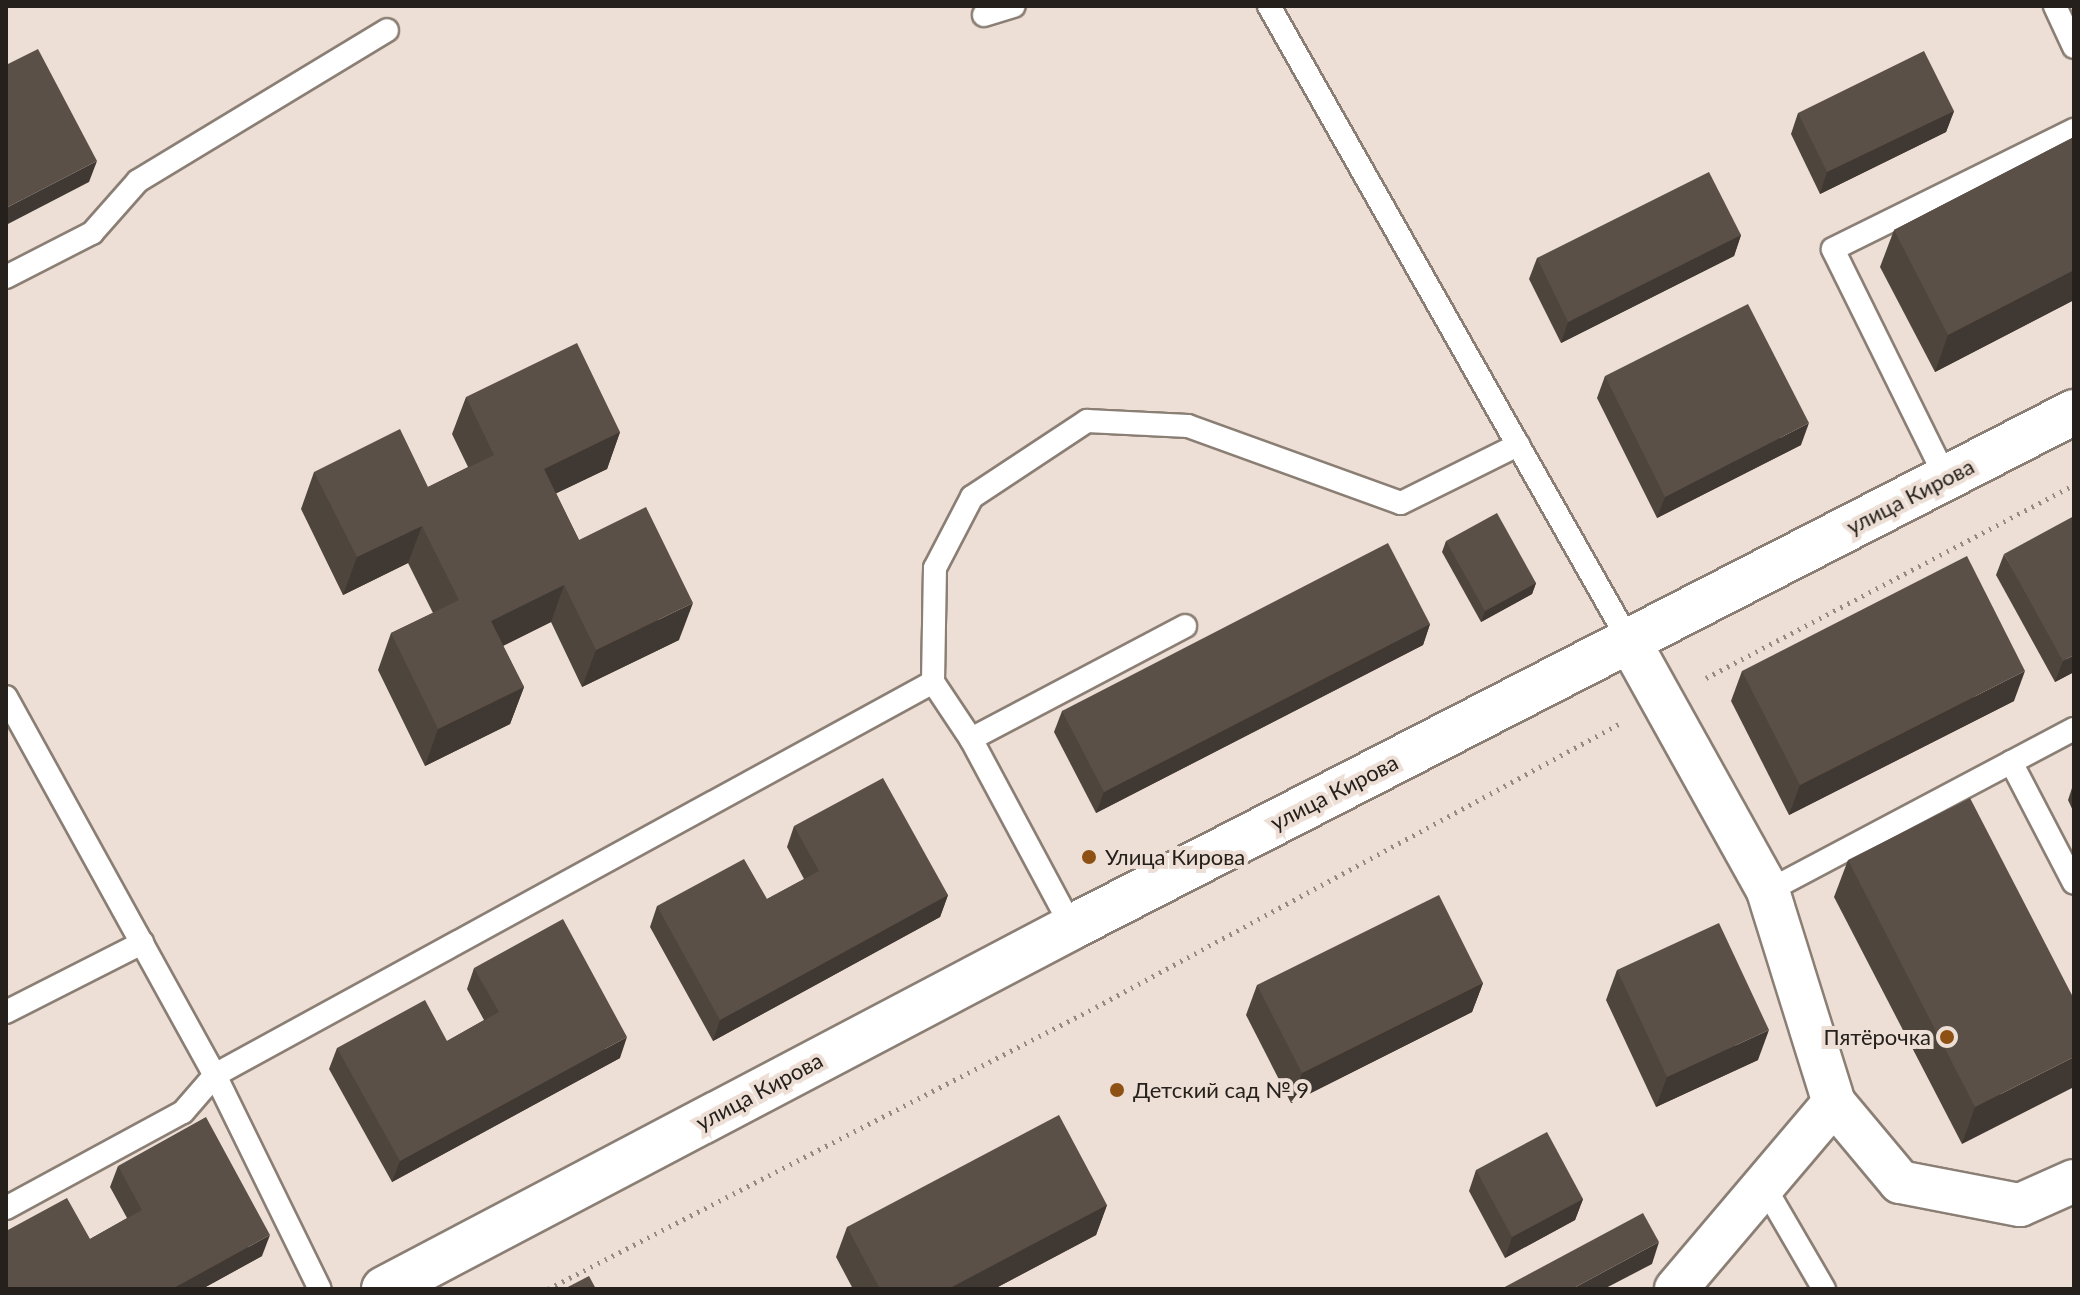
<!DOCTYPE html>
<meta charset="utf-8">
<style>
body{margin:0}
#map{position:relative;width:2080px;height:1295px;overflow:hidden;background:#eddfd5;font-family:Lato,sans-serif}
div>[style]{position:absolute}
.path>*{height:5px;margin-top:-2.5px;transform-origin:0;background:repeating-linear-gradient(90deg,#948a83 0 2px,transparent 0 8px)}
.roads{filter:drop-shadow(2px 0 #8b7f75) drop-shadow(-2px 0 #8b7f75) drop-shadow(0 2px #8b7f75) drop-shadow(0 -2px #8b7f75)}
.service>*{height:22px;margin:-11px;padding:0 11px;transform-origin:11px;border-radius:11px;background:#fff}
.minor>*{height:42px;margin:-21px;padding:0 21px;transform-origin:21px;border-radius:21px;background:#fff}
.secondary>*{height:44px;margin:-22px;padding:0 22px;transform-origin:22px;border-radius:22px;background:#fff}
.wall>*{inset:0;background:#4e453d}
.shaded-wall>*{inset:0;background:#403832}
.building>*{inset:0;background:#5b5047}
.dots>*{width:22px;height:22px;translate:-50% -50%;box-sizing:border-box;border:4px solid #eddfd5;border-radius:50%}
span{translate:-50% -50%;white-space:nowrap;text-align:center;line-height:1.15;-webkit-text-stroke:8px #eddfd5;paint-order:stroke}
.street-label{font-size:22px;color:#25201c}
.poi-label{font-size:22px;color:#25201c}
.left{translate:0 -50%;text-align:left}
.right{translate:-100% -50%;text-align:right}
.frame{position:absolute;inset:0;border:8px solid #25201c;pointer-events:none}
</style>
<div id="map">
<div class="path">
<div style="left:1706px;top:678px;width:416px;rotate:-27.7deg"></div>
<div style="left:548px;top:1289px;width:616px;rotate:-27.23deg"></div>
<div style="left:1096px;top:1007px;width:595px;rotate:-28.42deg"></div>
</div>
<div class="roads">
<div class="service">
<div style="left:1269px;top:6px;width:728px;rotate:60.44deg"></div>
<div style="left:2055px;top:6px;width:45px;rotate:65.1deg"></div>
<div style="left:984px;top:15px;width:31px;rotate:-17deg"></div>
<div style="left:6px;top:277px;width:97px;rotate:-27.1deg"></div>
<div style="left:92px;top:233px;width:69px;rotate:-48.5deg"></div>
<div style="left:138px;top:181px;width:291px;rotate:-31.2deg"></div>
<div style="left:1946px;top:478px;width:255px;rotate:-116.3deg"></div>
<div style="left:1833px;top:249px;width:269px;rotate:-26.3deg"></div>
<div style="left:933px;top:682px;width:69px;rotate:56.3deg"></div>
<div style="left:971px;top:739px;width:213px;rotate:61.8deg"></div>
<div style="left:6px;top:697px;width:432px;rotate:61.1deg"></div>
<div style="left:215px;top:1075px;width:238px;rotate:63.9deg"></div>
<div style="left:971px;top:739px;width:242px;rotate:-27.8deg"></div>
<div style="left:2011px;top:762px;width:136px;rotate:62.5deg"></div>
<div style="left:1768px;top:891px;width:346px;rotate:-27.9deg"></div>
<div style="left:6px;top:1012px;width:153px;rotate:-26.9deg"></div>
<div style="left:1764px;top:1186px;width:119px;rotate:59.8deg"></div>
<div style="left:6px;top:1208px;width:201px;rotate:-28.5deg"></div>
<div style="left:183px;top:1112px;width:49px;rotate:-49.1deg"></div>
<div style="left:215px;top:1075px;width:819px;rotate:-28.69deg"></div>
<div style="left:933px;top:682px;width:114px;rotate:-89deg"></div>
<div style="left:935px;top:568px;width:80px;rotate:-62.5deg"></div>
<div style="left:972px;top:497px;width:138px;rotate:-33.5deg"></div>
<div style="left:1087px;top:421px;width:101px;rotate:2.8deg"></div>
<div style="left:1188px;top:426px;width:226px;rotate:19.9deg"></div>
<div style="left:1401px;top:503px;width:131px;rotate:-26.4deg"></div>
</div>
<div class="minor">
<div style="left:1628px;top:639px;width:288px;rotate:60.9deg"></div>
<div style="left:1768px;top:891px;width:222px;rotate:72.7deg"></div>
<div style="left:1834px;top:1103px;width:103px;rotate:50.1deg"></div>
<div style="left:1900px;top:1182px;width:122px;rotate:10.9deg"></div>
<div style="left:2020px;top:1205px;width:59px;rotate:-24deg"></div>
<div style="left:1676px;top:1289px;width:244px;rotate:-49.7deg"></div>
</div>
<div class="secondary">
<div style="left:384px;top:1289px;width:777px;rotate:-27.75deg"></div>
<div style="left:1072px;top:927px;width:1127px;rotate:-27.2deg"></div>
</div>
</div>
<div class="wall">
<div style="clip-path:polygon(1954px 111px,1946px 132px,1820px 194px,1791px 134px,1798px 113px)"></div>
<div style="clip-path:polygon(2074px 137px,2074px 300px,1935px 372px,1880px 267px,1894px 230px)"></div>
<div style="clip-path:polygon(1741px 235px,1734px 256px,1561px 343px,1529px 279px,1537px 258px)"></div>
<div style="clip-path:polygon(1605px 376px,1801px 445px,1657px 518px,1597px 398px)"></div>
<div style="clip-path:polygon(466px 397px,620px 432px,607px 469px,556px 493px,579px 540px,679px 640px,582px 687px,551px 622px,503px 646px,524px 687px,510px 724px,425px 766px,378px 670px,391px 633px,433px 613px,408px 563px,343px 595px,301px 509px,314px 472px,428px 487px,468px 467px,452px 434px)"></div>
<div style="clip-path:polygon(1446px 541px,1536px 583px,1532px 594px,1481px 622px,1442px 552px)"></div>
<div style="clip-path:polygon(2004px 554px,2074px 672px,2055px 682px,1996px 575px)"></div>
<div style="clip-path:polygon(1430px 624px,1423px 645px,1096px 813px,1054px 732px,1062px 711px)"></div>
<div style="clip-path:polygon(1742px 671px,2014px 701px,1789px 815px,1731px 701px)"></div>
<div style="clip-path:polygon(2074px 782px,2074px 813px,2068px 800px)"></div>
<div style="clip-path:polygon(794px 826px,948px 895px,940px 917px,713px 1041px,650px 927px,657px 906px,767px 899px,804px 879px,787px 847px)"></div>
<div style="clip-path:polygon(1848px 860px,2074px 999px,1962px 1144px,1834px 897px)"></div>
<div style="clip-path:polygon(474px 968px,620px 1058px,392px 1182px,329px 1069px,337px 1048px,447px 1041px,484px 1020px,467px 989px)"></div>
<div style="clip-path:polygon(1617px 970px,1758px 1060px,1656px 1107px,1606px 1000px)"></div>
<div style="clip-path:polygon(1483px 983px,1472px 1012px,1291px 1103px,1246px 1015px,1257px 985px)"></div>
<div style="clip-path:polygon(118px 1166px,262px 1256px,202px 1289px,6px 1289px,90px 1239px,127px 1218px,110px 1187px)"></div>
<div style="clip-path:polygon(1476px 1170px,1583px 1199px,1575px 1220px,1505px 1258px,1469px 1191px)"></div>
<div style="clip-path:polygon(1107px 1205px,1096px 1235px,994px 1289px,853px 1289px,836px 1257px,847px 1227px)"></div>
</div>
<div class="shaded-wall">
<div style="clip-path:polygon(1954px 111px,1946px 132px,1820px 194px,1827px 172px)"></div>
<div style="clip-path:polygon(97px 161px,89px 182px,6px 225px,6px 208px)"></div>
<div style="clip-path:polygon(1741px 235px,1734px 256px,1561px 343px,1568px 322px)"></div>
<div style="clip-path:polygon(2074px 270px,2074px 300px,1935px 372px,1948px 335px)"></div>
<div style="clip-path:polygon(1809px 423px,1801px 445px,1657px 518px,1665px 497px)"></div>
<div style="clip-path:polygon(620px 432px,607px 469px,530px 506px,544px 469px)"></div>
<div style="clip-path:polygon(422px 526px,408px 563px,343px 595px,357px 557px)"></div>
<div style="clip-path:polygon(1536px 583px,1532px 594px,1481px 622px,1485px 611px)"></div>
<div style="clip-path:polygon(564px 585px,551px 622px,478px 658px,491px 621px)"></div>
<div style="clip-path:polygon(693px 603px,679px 640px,582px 687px,596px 650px)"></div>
<div style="clip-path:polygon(1430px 624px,1423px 645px,1096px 813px,1104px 792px)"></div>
<div style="clip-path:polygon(2074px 655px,2074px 672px,2055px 682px,2063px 661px)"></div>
<div style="clip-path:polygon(2025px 671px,2014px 701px,1789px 815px,1800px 785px)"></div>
<div style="clip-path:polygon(524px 687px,510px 724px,425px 766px,438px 729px)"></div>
<div style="clip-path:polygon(948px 895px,940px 917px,713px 1041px,720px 1020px)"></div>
<div style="clip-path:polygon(1483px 983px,1472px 1012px,1291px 1103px,1302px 1073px)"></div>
<div style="clip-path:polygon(1769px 1030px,1758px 1060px,1656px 1107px,1667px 1077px)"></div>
<div style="clip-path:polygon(627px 1037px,620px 1058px,392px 1182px,400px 1161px)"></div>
<div style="clip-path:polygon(2074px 1057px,2074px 1087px,1962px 1144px,1975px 1107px)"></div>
<div style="clip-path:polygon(1583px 1199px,1575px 1220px,1505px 1258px,1512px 1237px)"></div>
<div style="clip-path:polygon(1107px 1205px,1096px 1235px,994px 1289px,948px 1289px)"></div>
<div style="clip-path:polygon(270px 1235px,262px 1256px,202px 1289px,172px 1289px)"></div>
<div style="clip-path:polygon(1659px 1242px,1652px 1264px,1604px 1289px,1572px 1289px)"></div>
</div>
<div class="building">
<div style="clip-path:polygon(38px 49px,97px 161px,6px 208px,6px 65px)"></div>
<div style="clip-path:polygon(1924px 51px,1954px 111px,1827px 172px,1798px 113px)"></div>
<div style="clip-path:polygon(2074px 137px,2074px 270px,1948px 335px,1894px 230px)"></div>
<div style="clip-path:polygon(1709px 172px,1741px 235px,1568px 322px,1537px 258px)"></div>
<div style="clip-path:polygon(1748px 304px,1809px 423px,1665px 497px,1605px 376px)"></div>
<div style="clip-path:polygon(577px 343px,620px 432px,544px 469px,579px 540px,646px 507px,693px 603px,596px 650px,564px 585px,491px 621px,524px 687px,438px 729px,391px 633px,459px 600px,422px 526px,357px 557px,314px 472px,400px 429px,428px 487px,494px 455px,466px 397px)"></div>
<div style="clip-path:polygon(1497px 513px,1536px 583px,1485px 611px,1446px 541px)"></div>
<div style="clip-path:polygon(2074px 516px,2074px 655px,2063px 661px,2004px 554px)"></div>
<div style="clip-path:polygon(1388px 543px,1430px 624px,1104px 792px,1062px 711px)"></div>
<div style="clip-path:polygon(1967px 556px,2025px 671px,1800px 785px,1742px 671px)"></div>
<div style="clip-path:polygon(883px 778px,948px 895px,720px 1020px,657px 906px,744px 859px,767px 899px,819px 871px,794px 826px)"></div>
<div style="clip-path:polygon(1970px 798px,2074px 999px,2074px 1057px,1975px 1107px,1848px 860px)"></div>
<div style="clip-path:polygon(1439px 895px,1483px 983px,1302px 1073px,1257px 985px)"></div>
<div style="clip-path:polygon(563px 919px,627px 1037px,400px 1161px,337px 1048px,425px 1000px,447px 1041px,499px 1012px,474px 968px)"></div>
<div style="clip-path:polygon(1719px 923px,1769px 1030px,1667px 1077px,1617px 970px)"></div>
<div style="clip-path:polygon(1059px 1115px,1107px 1205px,948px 1289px,880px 1289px,847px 1227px)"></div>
<div style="clip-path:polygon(206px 1117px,270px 1235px,172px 1289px,6px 1289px,6px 1231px,67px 1198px,90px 1239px,142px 1210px,118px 1166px)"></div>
<div style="clip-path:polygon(1547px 1132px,1583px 1199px,1512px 1237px,1476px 1170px)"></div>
<div style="clip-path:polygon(1643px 1213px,1659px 1242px,1572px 1289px,1501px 1289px)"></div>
<div style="clip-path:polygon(589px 1276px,596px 1289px,564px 1289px)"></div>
</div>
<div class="dots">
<div style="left:1089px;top:857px;background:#8e5114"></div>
<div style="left:1947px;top:1037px;background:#8e5114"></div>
<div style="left:1117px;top:1090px;background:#8e5114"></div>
</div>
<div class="street-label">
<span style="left:1910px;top:496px;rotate:-27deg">улица Кирова</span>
<span style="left:1334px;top:792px;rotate:-27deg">улица Кирова</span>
<span style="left:759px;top:1091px;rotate:-28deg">улица Кирова</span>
</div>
<div class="poi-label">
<span class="left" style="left:1105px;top:857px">Улица Кирова</span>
<span class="right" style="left:1931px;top:1037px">Пятёрочка</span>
<span class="left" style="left:1133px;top:1090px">Детский сад № 9</span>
</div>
<div class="frame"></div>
</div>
